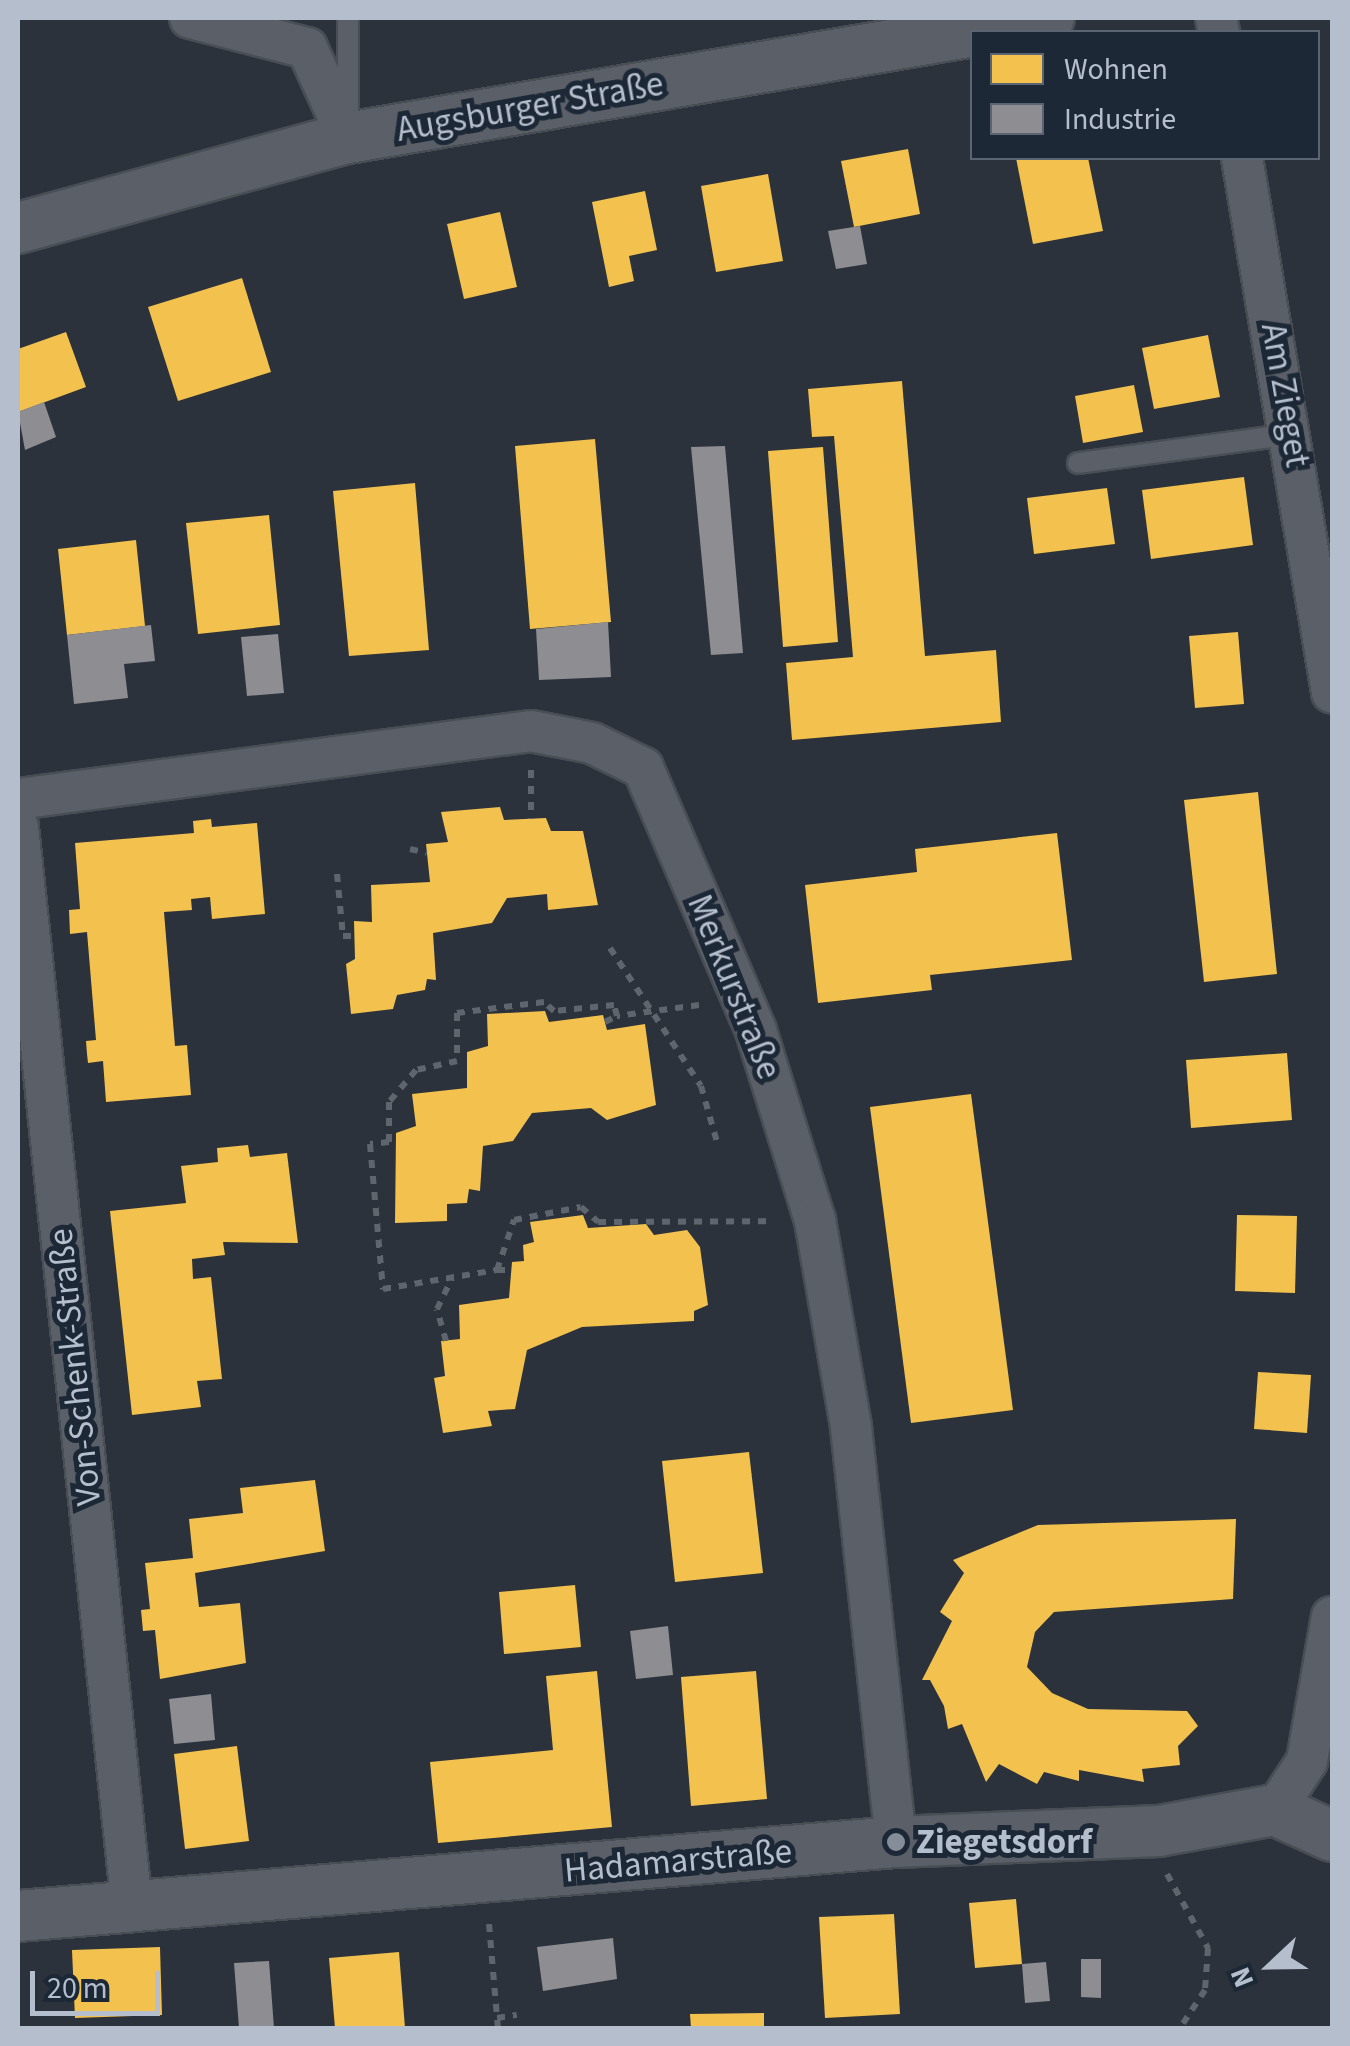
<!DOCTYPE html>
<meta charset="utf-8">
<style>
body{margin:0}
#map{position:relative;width:1350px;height:2046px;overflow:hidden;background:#2b323b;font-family:"Source Sans 3",sans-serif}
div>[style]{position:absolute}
.homes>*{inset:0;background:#f2c14e}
.industry>*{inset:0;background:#8d8d92}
.path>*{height:6px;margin-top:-3px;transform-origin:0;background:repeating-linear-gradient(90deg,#5e656c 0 8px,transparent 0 16px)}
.roads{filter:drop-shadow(2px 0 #494e55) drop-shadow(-2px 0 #494e55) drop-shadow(0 2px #494e55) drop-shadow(0 -2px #494e55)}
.service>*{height:20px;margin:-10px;padding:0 10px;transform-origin:10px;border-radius:10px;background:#5b6068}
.minor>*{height:40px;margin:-20px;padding:0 20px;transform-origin:20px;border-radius:20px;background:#5b6068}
.tertiary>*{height:50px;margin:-25px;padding:0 25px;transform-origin:25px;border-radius:25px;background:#5b6068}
.dots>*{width:28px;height:28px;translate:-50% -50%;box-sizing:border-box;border:5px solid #1d2836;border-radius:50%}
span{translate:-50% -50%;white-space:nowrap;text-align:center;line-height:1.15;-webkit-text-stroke:10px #1d2836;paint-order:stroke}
.street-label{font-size:35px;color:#b5becc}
.poi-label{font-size:35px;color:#b5becc;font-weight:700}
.left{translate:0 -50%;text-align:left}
.frame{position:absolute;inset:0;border:20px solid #b5becc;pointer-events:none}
.legend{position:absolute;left:970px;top:30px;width:350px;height:130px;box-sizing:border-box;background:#1d2836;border:2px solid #5a6472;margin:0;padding:12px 18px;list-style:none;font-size:30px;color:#b5becc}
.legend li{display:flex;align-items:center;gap:20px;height:50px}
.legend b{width:50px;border:2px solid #5a6472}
.north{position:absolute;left:1220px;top:1916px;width:100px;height:100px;-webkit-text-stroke:8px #1d2836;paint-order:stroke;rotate:248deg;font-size:28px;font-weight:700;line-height:40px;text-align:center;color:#b5becc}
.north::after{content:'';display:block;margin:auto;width:35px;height:45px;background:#b5becc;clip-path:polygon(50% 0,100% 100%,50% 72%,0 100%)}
.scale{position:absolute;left:30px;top:1971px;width:130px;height:45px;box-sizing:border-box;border:5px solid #b5becc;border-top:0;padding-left:12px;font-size:30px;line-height:35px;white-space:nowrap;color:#b5becc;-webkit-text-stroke:8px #1d2836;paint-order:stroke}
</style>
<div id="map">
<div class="homes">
<div style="clip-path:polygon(908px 149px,920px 214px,854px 227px,841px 161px)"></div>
<div style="clip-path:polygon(1016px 158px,1088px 158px,1103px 231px,1033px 244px)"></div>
<div style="clip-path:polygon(768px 174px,783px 261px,716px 272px,701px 186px)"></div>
<div style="clip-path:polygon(645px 191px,657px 250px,629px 256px,634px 281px,609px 287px,592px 202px)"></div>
<div style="clip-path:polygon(500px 212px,517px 287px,464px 299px,447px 224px)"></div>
<div style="clip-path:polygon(242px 278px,271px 372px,178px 401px,148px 307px)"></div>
<div style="clip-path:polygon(66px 332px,86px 387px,18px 412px,18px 349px)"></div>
<div style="clip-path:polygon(1208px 335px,1220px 397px,1154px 409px,1142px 348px)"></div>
<div style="clip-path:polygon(902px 381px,925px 656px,996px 650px,1001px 722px,792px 740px,786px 663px,853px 657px,834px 436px,812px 437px,808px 389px)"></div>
<div style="clip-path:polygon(1134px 385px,1143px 432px,1083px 443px,1075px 396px)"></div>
<div style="clip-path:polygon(595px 439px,611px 622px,530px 629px,515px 446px)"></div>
<div style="clip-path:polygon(823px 447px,838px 642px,783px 647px,768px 451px)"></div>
<div style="clip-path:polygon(1244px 477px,1253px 545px,1151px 559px,1142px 490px)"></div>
<div style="clip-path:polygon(415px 483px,429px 650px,349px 656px,333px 491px)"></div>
<div style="clip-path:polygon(1107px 488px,1115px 544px,1034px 554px,1027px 498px)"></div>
<div style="clip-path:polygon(269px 515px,280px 625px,198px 634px,186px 523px)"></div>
<div style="clip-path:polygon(136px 540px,145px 626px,67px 635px,58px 549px)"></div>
<div style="clip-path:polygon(1238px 632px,1244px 704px,1195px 708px,1189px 636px)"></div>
<div style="clip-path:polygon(1258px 792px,1277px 974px,1204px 982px,1184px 800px)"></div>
<div style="clip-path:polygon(500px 807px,504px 820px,546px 818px,551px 831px,583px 831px,598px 905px,548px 910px,547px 894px,507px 898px,492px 923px,433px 933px,436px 980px,427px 979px,425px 990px,397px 995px,393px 1009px,351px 1014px,346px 964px,355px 959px,354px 921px,372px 922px,371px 885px,430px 882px,426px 844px,448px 842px,441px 812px)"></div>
<div style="clip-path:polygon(211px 819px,212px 827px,257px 823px,265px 914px,212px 919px,210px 897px,191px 899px,192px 910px,164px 912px,175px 1046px,187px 1045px,191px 1095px,106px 1102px,103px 1061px,88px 1063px,87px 1054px,86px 1041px,96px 1040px,87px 932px,70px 934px,69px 910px,80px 909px,75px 843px,194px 833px,193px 821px)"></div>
<div style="clip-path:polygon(1057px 833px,1072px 960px,930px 975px,932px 990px,818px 1003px,805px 885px,917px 872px,915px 849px)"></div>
<div style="clip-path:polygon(545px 1011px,549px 1022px,603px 1015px,607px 1030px,645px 1024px,656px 1105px,607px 1120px,591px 1108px,532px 1113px,513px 1141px,483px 1146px,480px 1191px,469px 1189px,467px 1203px,447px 1204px,447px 1221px,395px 1223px,396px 1133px,416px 1126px,412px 1094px,467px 1088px,467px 1052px,488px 1046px,487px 1014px)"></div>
<div style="clip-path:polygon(1287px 1053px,1292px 1120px,1191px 1128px,1186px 1060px)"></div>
<div style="clip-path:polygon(971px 1094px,1013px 1410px,911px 1423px,870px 1107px)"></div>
<div style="clip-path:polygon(248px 1145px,250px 1157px,287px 1153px,298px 1243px,223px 1242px,225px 1255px,192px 1259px,193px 1279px,211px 1277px,222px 1379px,197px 1381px,201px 1407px,132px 1415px,110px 1211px,186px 1203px,181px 1166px,218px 1162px,217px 1148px)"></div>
<div style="clip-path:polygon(583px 1215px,588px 1228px,646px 1224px,654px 1235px,687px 1230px,700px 1247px,708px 1305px,694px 1311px,694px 1321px,582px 1327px,527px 1350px,515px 1409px,488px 1411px,492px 1426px,443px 1433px,434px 1378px,445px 1376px,441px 1341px,460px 1339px,459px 1305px,509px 1298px,512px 1262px,524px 1261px,523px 1245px,534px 1242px,530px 1222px)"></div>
<div style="clip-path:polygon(1237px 1215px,1297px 1216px,1295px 1293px,1235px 1291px)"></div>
<div style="clip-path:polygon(1258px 1372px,1311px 1375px,1307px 1433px,1254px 1429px)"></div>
<div style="clip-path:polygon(749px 1452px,763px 1573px,675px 1582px,662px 1461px)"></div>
<div style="clip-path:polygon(315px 1480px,325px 1551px,195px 1573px,199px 1607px,240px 1603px,246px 1663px,160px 1679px,155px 1630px,143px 1631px,141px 1610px,150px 1609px,145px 1563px,193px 1558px,189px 1519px,243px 1513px,240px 1488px)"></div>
<div style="clip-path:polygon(1236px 1519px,1233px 1599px,1054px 1612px,1035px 1632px,1027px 1667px,1052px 1693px,1088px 1709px,1187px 1711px,1198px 1726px,1178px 1746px,1180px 1765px,1142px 1769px,1144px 1782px,1079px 1770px,1079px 1781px,1044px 1772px,1037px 1784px,999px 1764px,986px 1782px,962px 1724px,948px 1729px,944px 1706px,930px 1680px,922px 1680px,952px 1621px,940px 1612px,964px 1573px,953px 1560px,1038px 1525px)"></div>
<div style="clip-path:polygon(575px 1585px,581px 1647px,504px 1654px,499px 1592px)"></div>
<div style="clip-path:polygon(597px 1671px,612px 1827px,438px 1843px,430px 1762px,553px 1750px,546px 1676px)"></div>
<div style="clip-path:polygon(756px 1671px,767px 1799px,691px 1806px,681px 1677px)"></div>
<div style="clip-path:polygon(237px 1746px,249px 1841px,185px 1849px,174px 1754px)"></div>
<div style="clip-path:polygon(1016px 1899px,1022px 1964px,975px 1968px,969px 1903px)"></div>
<div style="clip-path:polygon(894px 1914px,900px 2014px,825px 2018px,819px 1917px)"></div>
<div style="clip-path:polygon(160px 1947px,162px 2015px,75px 2018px,72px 1950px)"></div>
<div style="clip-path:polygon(399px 1952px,405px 2028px,335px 2028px,329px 1958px)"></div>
<div style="clip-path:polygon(764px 2013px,764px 2028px,691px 2028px,690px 2014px)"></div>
</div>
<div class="industry">
<div style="clip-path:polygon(860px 226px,867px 264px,836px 269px,828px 231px)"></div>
<div style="clip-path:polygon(44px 402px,56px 437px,25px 450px,18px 412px)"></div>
<div style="clip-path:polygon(725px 446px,743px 653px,711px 655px,691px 447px)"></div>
<div style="clip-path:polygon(608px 622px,611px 677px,539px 680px,536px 629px)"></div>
<div style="clip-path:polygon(151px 625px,155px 661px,124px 664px,128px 698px,74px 704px,67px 635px)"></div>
<div style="clip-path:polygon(278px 634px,284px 693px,247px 696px,241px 637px)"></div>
<div style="clip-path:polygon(668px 1626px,673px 1675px,636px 1679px,630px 1631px)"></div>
<div style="clip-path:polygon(211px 1694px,215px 1740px,174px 1744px,169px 1699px)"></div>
<div style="clip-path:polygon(613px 1938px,617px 1979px,543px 1991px,537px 1947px)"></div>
<div style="clip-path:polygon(1081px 1959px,1101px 1959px,1101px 1998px,1081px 1997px)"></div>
<div style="clip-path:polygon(269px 1961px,274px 2028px,239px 2028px,234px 1963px)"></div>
<div style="clip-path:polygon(1046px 1962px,1050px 2001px,1025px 2003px,1022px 1964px)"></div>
</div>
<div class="path">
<div style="left:531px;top:770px;width:49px;rotate:90deg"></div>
<div style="left:410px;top:849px;width:17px;rotate:13deg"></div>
<div style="left:337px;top:874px;width:62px;rotate:84.5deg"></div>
<div style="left:343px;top:936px;width:11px"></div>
<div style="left:610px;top:948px;width:165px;rotate:56.6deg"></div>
<div style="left:701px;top:1086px;width:58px;rotate:74.1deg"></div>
<div style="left:699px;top:1005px;width:83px;rotate:172.4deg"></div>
<div style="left:617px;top:1016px;width:11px;rotate:-105deg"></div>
<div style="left:614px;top:1005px;width:60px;rotate:174.3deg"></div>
<div style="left:554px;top:1011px;width:13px;rotate:-138deg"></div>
<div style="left:544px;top:1002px;width:88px;rotate:172.8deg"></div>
<div style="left:457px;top:1013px;width:48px;rotate:90deg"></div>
<div style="left:457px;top:1061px;width:42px;rotate:167.6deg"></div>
<div style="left:416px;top:1070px;width:42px;rotate:130.2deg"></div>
<div style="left:389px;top:1102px;width:40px;rotate:90deg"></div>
<div style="left:389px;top:1142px;width:19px;rotate:174deg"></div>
<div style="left:370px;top:1144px;width:146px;rotate:84.9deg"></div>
<div style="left:383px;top:1289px;width:116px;rotate:-9.5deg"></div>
<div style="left:497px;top:1270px;width:53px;rotate:-71.2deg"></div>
<div style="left:514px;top:1220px;width:68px;rotate:-11deg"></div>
<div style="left:581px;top:1207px;width:23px;rotate:41deg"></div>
<div style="left:598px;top:1222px;width:173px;rotate:-0.3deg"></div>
<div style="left:605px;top:1022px;width:13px;rotate:-27deg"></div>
<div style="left:497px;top:1270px;width:14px"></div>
<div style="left:446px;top:1341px;width:33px;rotate:-106deg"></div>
<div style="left:437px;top:1309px;width:34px;rotate:-64deg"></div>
<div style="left:1167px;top:1874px;width:85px;rotate:61deg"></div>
<div style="left:1208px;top:1948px;width:42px;rotate:94.1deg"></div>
<div style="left:1205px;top:1990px;width:45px;rotate:123.3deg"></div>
<div style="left:489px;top:1924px;width:104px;rotate:85.1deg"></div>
<div style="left:497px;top:2018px;width:20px;rotate:-9deg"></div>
</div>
<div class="roads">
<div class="service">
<div style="left:348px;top:116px;width:98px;rotate:-90deg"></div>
<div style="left:1078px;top:463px;width:216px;rotate:-7.7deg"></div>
</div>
<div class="minor">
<div style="left:190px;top:18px;width:121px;rotate:14.4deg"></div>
<div style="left:307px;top:48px;width:99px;rotate:65.5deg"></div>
<div style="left:1216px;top:18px;width:14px;rotate:78deg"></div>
<div style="left:1242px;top:158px;width:542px;rotate:80.43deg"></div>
<div style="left:18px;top:799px;width:517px;rotate:-7.55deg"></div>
<div style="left:531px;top:731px;width:62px;rotate:11.1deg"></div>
<div style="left:592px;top:743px;width:57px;rotate:26.1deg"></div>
<div style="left:643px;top:768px;width:286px;rotate:66.7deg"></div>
<div style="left:756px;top:1031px;width:198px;rotate:72.7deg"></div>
<div style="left:815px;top:1220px;width:210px;rotate:80.1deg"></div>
<div style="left:851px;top:1427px;width:417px;rotate:83.8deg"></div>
<div style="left:18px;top:827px;width:1085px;rotate:83.97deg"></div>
<div style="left:1275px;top:1810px;width:59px;rotate:-56.9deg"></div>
<div style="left:1307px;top:1761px;width:146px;rotate:-80.2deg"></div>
</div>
<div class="tertiary">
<div style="left:18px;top:228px;width:342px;rotate:-15.3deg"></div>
<div style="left:348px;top:138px;width:711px;rotate:-9.71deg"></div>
<div style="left:18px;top:1916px;width:881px;rotate:-4.82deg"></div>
<div style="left:896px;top:1842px;width:263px;rotate:-2.4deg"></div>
<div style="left:1159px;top:1831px;width:118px;rotate:-10.3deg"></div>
<div style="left:1275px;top:1810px;width:63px;rotate:24.5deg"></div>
</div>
</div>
<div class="dots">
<div style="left:896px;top:1842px;background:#858d99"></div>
</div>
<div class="street-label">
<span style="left:530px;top:107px;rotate:-10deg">Augsburger Straße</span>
<span style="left:1285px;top:395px;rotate:80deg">Am Zieget</span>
<span style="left:734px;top:987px;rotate:68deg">Merkurstraße</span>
<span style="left:75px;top:1367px;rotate:-96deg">Von-Schenk-Straße</span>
<span style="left:678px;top:1861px;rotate:-5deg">Hadamarstraße</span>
</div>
<div class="poi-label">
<span class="left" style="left:916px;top:1842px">Ziegetsdorf</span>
</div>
<div class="frame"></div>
<ul class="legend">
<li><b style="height:28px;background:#f2c14e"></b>Wohnen</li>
<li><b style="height:28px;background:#8d8d92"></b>Industrie</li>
</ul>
<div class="north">N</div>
<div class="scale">20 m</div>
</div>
